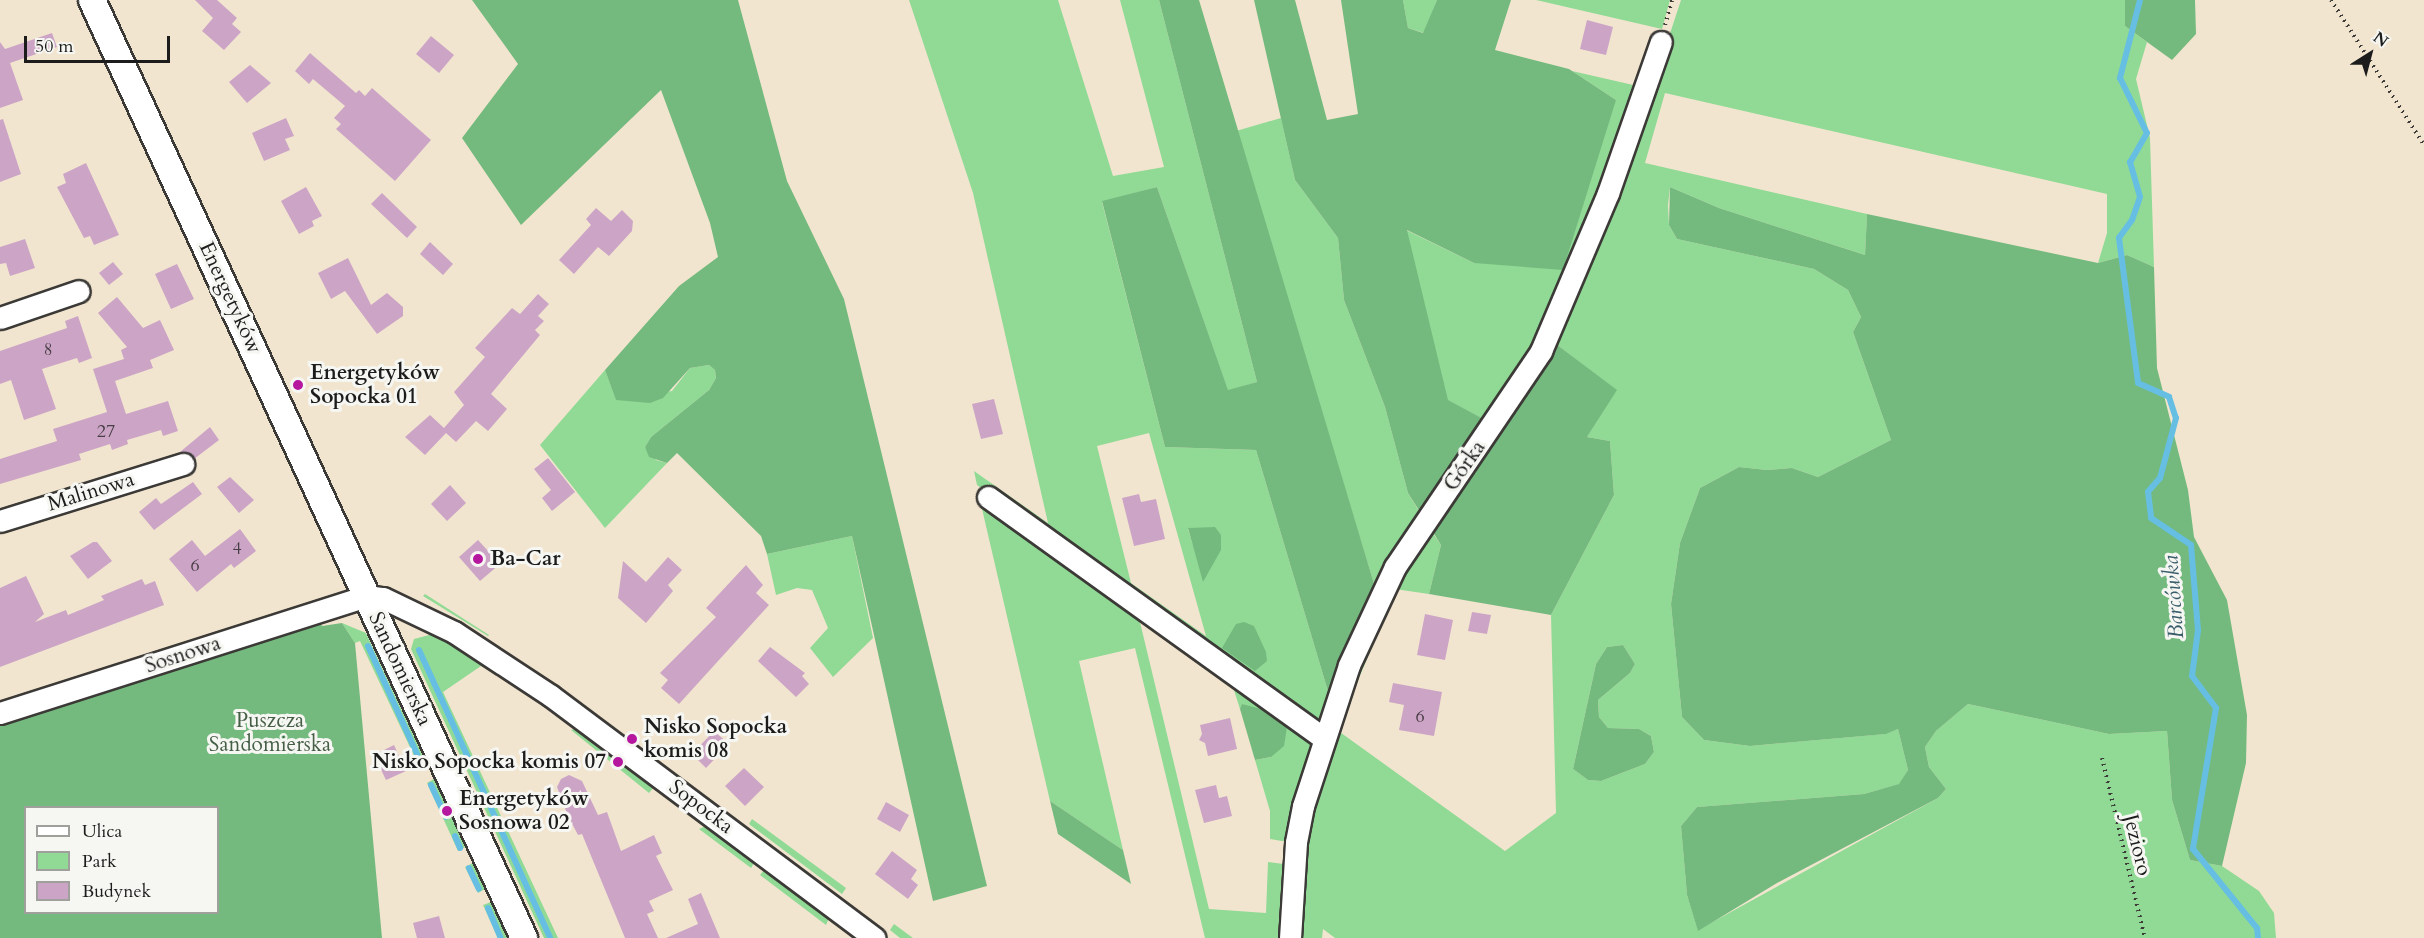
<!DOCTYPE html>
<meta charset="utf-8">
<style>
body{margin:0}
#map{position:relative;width:2424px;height:938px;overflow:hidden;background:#f2e5cf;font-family:Cardo,serif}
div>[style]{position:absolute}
.green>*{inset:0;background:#90da95}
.forest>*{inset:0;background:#74ba7e}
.stream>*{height:6px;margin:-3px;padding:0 3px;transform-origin:3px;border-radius:3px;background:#66bfe3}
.building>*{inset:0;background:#cca5c6}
.path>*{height:4px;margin-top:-2px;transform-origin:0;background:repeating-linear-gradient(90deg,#3c3a37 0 1.5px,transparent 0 6px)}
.roads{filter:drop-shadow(2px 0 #3c3a37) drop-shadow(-2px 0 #3c3a37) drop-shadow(0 2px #3c3a37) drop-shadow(0 -2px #3c3a37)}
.minor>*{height:21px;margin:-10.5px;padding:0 10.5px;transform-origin:10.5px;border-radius:10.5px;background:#fff}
.major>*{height:26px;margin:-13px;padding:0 13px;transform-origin:13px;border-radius:13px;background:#fff}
.dots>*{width:16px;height:16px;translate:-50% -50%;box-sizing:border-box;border:3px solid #f6f6f2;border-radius:50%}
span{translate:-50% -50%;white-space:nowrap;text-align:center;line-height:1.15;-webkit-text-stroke:6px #f6f6f2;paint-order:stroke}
.number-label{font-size:18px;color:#483e46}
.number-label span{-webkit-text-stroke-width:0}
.street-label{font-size:21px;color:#1c1c1c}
.poi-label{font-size:21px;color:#1c1c1c;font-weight:700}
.left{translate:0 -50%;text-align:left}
.right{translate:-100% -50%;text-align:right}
.park-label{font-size:21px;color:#455e46}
.water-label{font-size:22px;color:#3a5d6c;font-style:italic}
.legend{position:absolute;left:24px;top:806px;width:195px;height:108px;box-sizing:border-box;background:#f6f6f2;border:2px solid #9f9f9c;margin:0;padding:8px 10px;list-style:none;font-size:18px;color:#1c1c1c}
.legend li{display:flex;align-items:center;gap:12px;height:30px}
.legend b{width:30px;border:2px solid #9f9f9c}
.north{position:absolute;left:2340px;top:24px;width:60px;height:60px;-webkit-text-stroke:4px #f6f6f2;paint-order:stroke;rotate:36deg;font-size:16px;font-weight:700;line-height:24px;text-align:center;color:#1c1c1c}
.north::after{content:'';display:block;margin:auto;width:21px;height:27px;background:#1c1c1c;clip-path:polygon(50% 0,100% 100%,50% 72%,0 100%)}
.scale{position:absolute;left:24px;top:36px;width:146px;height:27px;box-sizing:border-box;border:3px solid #1c1c1c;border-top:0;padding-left:8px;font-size:18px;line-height:21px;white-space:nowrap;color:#1c1c1c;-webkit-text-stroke:4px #f6f6f2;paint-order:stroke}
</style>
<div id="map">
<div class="green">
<div style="clip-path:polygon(evenodd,909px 0,1058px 0,1113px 176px,1164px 167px,1120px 0,1159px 0,1257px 382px,1228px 391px,1157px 187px,1102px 202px,1165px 447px,1256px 450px,1330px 698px,1321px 725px,977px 485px,974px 471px,1048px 523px,973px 193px,909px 0,1149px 433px,1206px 636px,1131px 583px,1097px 446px,1149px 433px,909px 0,1203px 528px,1204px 581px,1188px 529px,1203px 528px)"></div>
<div style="clip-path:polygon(1403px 0,1437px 0,1424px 33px,1408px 28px)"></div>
<div style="clip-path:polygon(1536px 0,1670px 0,1662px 29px)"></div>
<div style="clip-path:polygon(evenodd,1681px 0,2125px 0,2125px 26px,2147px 42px,2136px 79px,2150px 138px,2154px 267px,2127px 255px,2098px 263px,2107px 233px,2107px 194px,1665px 93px,1645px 163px,1867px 214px,1865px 255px,1719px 208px,1670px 187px,1668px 205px,1669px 225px,1677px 239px,1814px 269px,1848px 290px,1861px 317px,1853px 332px,1891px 440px,1818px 477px,1792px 468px,1767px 470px,1739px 467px,1700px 488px,1680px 543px,1671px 604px,1682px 717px,1704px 740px,1750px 746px,1885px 734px,1898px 729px,1908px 770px,1900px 784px,1864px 794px,1697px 807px,1681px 826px,1687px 895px,1698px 930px,1938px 798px,1946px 789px,1929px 767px,1925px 747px,1936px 731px,1968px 704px,2109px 734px,2167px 731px,2172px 800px,2190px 860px,2222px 866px,2259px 891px,2274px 913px,2276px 938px,1335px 938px,1323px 929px,1322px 938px,1294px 938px,1303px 831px,1316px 779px,1331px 755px,1337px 711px,1377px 609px,1386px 614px,1337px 730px,1505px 851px,1556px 813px,1551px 615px,1614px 495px,1610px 441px,1587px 437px,1616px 390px,1552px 341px,1636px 137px,1681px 0,1623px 645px,1635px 664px,1630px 673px,1598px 700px,1599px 717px,1608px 728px,1639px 729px,1651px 736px,1654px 752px,1645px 764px,1601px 781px,1588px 780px,1573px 769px,1596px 664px,1607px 647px,1623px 645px)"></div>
<div style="clip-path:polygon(1572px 71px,1642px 87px,1548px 321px,1491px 423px,1447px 400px,1406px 230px,1474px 263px,1616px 100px)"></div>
<div style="clip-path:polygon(1281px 118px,1295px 180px,1338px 238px,1344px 300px,1385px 407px,1408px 493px,1422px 516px,1375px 587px,1236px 131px)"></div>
<div style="clip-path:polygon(709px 365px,715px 370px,716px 378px,709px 390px,651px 437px,645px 447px,656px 460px,667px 463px,605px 528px,540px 445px,605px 370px,616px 399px,672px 391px,690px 368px)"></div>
<div style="clip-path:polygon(979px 496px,1139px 618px,1209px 909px,1266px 913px,1268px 862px,1291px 865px,1281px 938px,1205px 938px,1135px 648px,1079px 661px,1123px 850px,1050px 801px)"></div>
<div style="clip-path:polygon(1427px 525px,1441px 545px,1429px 594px,1388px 588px)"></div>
<div style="clip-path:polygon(852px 536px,873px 638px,833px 677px,810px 648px,828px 628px,812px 590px,797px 588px,776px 595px,767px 554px)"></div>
<div style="clip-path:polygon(425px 594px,489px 635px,488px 636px,423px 596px)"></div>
<div style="clip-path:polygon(342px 623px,366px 633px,423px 756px,416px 760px,360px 641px,355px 643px)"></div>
<div style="clip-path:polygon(433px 634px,443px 637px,489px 666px,490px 671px,481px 666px,443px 692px,558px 938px,544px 938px,411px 649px,414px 639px)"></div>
<div style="clip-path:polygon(1232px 684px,1314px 740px,1294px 843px,1270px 839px,1270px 811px,1255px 760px,1271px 757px,1243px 704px,1240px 709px)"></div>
<div style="clip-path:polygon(574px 729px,654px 787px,649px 793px,571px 730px)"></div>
<div style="clip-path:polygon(434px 779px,465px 847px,458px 851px,427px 783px)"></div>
<div style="clip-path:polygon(752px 819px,846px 888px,842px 894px,749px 824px)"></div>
<div style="clip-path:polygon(706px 826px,754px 863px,751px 868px,699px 829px)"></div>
<div style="clip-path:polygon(473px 863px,485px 889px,478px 893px,465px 867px)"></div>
<div style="clip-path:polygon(764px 870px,829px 918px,826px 925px,760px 875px)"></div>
<div style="clip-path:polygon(491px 902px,508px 938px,498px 938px,483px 905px)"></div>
<div style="clip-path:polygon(894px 924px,913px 938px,900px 938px,890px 930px)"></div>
</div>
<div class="forest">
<div style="clip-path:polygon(472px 0,738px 0,787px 181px,844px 299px,987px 886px,933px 901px,852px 536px,767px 554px,761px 536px,677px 453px,667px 463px,649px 457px,645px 447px,651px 437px,709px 390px,716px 378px,715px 370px,709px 365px,690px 368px,663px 398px,650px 403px,616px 400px,605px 370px,679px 286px,718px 257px,710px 223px,661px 90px,521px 225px,462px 138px,518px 64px)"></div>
<div style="clip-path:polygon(1159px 0,1199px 0,1375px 587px,1330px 698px,1256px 450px,1165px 447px,1102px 201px,1157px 187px,1228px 390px,1257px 382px)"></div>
<div style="clip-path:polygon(1254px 0,1295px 0,1327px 120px,1358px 114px,1341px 0,1403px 0,1408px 28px,1423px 33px,1437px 0,1511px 0,1495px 50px,1569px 69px,1616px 100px,1563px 270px,1474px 263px,1407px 230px,1448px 400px,1491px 423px,1552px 341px,1617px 390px,1587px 437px,1610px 441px,1614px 495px,1551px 615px,1429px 594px,1441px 545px,1408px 493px,1385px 407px,1344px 300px,1338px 238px,1295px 180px)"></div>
<div style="clip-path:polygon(2125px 0,2195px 0,2196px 34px,2172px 60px,2125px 26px)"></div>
<div style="clip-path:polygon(1670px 187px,1719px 208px,1865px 255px,1867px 214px,2098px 263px,2127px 255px,2154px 267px,2157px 368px,2188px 490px,2194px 537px,2227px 600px,2247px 715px,2246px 763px,2222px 866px,2190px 860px,2172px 800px,2167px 731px,2109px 734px,1968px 704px,1936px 731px,1925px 747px,1929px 767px,1946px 789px,1938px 798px,1777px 883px,1698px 931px,1687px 895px,1681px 826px,1697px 807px,1864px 794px,1899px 784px,1908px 770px,1898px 729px,1886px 734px,1750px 746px,1704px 740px,1682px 717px,1671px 604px,1680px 543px,1700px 488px,1739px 467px,1767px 470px,1792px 468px,1818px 477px,1891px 440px,1853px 332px,1861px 317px,1848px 290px,1814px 269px,1677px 239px,1669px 225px)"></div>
<div style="clip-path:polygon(1215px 527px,1221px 535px,1221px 550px,1203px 582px,1188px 528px)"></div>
<div style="clip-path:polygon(evenodd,319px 620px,322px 626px,342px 623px,355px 643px,382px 938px,0 938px,0 725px,319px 620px,26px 808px,218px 808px,218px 912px,26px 912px,26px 808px)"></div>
<div style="clip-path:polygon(1244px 622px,1254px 626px,1266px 652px,1267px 661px,1255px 671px,1222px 648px,1236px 624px)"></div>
<div style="clip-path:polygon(1623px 645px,1635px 664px,1630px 673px,1598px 700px,1599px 717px,1608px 728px,1639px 729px,1651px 736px,1654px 752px,1645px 764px,1601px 781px,1588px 780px,1573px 769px,1596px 664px,1607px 647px)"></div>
<div style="clip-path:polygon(1242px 704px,1265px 710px,1287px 727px,1284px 746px,1271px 757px,1255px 760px,1240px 709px)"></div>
<div style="clip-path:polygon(1050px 801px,1123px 850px,1131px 884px,1058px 834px)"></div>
</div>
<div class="stream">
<div style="left:2140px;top:0;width:81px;rotate:104.4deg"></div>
<div style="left:2120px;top:78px;width:61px;rotate:63.9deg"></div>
<div style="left:2147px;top:133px;width:34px;rotate:120deg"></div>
<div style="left:2130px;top:162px;width:36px;rotate:74deg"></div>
<div style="left:2140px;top:197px;width:24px;rotate:109deg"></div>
<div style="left:2132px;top:220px;width:22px;rotate:126deg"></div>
<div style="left:2119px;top:238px;width:146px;rotate:82.5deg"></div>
<div style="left:2138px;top:383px;width:34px;rotate:24deg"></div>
<div style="left:2169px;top:397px;width:22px;rotate:72deg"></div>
<div style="left:2176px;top:418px;width:62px;rotate:104.9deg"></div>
<div style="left:2160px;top:478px;width:18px;rotate:131deg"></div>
<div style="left:2148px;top:492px;width:26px;rotate:83deg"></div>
<div style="left:2151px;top:518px;width:48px;rotate:34deg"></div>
<div style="left:2191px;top:545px;width:85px;rotate:85.3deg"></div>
<div style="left:2198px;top:630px;width:46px;rotate:97.4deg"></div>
<div style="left:2192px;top:676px;width:40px;rotate:53deg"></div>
<div style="left:2216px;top:708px;width:143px;rotate:99.3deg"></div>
<div style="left:2193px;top:849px;width:102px;rotate:51deg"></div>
<div style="left:2257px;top:928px;width:10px;rotate:84deg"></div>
<div style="left:368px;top:646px;width:119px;rotate:65.6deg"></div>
<div style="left:419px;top:650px;width:316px;rotate:65.5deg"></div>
<div style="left:431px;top:785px;width:35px;rotate:65deg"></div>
<div style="left:455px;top:836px;width:13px;rotate:67deg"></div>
<div style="left:469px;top:868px;width:23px;rotate:65deg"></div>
<div style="left:488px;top:908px;width:33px;rotate:67deg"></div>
</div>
<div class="building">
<div style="clip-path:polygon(195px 0,217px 0,237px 18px,232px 24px,241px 32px,224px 50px,202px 31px,213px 18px)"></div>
<div style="clip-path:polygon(1587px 20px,1613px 27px,1606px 55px,1580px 49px)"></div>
<div style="clip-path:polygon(52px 33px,57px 47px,10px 63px,23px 100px,0 108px,0 42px,5px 49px)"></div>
<div style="clip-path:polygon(431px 36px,454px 55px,439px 73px,416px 54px)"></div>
<div style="clip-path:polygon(310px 53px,356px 93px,359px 90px,365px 96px,372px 88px,431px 140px,395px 181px,336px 129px,341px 124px,334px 118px,345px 106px,313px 79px,309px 84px,295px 71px)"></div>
<div style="clip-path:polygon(250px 65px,271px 83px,247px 103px,229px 82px)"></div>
<div style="clip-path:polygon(286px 118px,294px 136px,285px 139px,290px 150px,264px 161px,252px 133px)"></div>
<div style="clip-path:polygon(3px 119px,21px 174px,0 182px,0 120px)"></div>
<div style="clip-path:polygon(86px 163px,119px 235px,94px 245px,90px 236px,84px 238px,57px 187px,66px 183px,63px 174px)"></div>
<div style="clip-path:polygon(306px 187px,322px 216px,312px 221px,314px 226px,299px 234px,281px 201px)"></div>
<div style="clip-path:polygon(382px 193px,417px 227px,407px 238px,371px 204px)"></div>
<div style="clip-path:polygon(596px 208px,611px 221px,622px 210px,633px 221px,632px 231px,609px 256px,598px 247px,574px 274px,559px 260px,591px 225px,586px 219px)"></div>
<div style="clip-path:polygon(25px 239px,35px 268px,10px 276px,6px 263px,0 264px,0 247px)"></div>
<div style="clip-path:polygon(430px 242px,453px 264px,443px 275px,420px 254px)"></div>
<div style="clip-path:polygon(348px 258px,371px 305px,387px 293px,403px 307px,403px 316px,377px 334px,345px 291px,331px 299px,318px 273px)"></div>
<div style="clip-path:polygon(113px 262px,123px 274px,109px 285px,99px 273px)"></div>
<div style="clip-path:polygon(177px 264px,194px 299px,171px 309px,155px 274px)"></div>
<div style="clip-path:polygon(538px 294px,549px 304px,538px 316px,544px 321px,535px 330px,540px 335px,491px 394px,507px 409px,488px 431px,476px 421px,456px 442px,446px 433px,425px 455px,405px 437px,430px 415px,444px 428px,464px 405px,454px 392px,485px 357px,475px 348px,512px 308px,520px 314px)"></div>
<div style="clip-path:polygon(117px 297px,143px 328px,160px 320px,174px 350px,150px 360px,153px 368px,115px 381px,126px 414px,168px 401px,178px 431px,163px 436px,161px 430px,127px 440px,128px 444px,112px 450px,110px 444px,79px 454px,81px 460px,0 484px,0 459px,57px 441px,53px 429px,107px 412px,93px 369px,124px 359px,121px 350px,127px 347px,98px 313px)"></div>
<div style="clip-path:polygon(78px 316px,92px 358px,79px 363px,77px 358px,42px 369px,56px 409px,24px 420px,11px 380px,0 384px,0 351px,67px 328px,65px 321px)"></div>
<div style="clip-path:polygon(994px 399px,1003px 434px,981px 439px,972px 404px)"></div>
<div style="clip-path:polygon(210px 427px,219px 440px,194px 459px,180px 452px)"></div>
<div style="clip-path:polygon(548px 458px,575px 492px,552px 511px,542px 498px,551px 490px,534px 469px)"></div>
<div style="clip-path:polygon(230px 477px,254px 500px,239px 513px,217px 487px)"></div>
<div style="clip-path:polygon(193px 482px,202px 494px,154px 530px,139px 512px,156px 498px,161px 504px)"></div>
<div style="clip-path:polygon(450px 485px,466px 503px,447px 521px,431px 504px)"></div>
<div style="clip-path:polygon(1139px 494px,1141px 502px,1156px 499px,1165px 539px,1134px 546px,1122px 498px)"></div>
<div style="clip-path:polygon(240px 529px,256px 551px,234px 568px,231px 564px,197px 592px,169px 559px,192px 540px,205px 556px)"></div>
<div style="clip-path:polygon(478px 540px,500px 564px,480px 581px,459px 557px)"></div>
<div style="clip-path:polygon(93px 542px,97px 542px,112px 561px,88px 579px,70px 556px)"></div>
<div style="clip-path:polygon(668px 557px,682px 570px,668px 585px,673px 591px,646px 623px,618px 598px,623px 561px,646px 582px)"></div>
<div style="clip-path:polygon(746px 565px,763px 585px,756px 593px,769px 605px,679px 704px,661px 688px,668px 680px,660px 673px,716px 617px,706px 608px)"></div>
<div style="clip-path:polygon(26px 576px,44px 614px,35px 622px,66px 610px,68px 615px,104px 600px,101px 596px,142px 579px,145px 585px,155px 581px,164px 605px,0 667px,0 588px)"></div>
<div style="clip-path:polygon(1472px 612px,1491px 615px,1487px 634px,1468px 631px)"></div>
<div style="clip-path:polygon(1425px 614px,1453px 620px,1445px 660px,1417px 655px)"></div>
<div style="clip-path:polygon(770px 647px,805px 673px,802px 676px,809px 684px,796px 697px,758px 661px)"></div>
<div style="clip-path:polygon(1393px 683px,1442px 692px,1434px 736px,1399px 730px,1404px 705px,1389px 702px)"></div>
<div style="clip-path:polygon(1230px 718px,1237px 749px,1208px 756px,1205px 743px,1199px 740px,1202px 734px,1200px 725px)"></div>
<div style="clip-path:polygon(714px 731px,729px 744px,706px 768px,692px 754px)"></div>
<div style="clip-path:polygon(394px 745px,406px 771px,386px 780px,374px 755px)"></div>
<div style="clip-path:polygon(744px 768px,764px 787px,745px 806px,725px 786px)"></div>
<div style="clip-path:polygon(569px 775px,582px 781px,598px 815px,607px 812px,621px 851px,654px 835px,662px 853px,656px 856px,673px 890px,649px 901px,654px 911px,647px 914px,658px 938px,625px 938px,582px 834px,578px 835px,568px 816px,557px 787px,561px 779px)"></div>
<div style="clip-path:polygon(1216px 785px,1219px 798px,1227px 796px,1232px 816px,1204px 823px,1195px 790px)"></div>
<div style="clip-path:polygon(886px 802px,909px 815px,900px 832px,877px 819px)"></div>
<div style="clip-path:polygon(892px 851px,917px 870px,911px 879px,918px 885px,908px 899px,875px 874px)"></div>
<div style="clip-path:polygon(701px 893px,720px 938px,666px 938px,698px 924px,688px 899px)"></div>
<div style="clip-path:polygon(439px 916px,445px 938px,417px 938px,413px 923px)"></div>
</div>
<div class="path">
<div style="left:2331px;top:0;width:172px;rotate:57.3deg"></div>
<div style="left:1665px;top:25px;width:26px;rotate:-74deg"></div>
<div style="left:2102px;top:758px;width:185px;rotate:76.6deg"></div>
</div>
<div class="roads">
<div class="minor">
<div style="left:0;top:318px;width:83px;rotate:-18.9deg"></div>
<div style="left:988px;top:497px;width:413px;rotate:35.7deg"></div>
<div style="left:0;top:521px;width:192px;rotate:-17.3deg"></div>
<div style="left:0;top:713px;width:384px;rotate:-17.7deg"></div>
<div style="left:366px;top:596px;width:17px;rotate:7deg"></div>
<div style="left:383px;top:598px;width:79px;rotate:25.6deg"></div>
<div style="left:454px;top:632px;width:116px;rotate:33.4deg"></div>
<div style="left:551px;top:696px;width:404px;rotate:36.8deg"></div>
<div style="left:1290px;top:938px;width:96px;rotate:-86.4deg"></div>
<div style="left:1296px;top:842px;width:37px;rotate:-79deg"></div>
<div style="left:1303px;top:806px;width:148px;rotate:-71.9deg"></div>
<div style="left:1349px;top:665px;width:108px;rotate:-64.9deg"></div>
<div style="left:1395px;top:567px;width:261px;rotate:-55.9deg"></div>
<div style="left:1541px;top:351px;width:172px;rotate:-67deg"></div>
<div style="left:1608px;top:193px;width:160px;rotate:-70.7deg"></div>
</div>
<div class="major">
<div style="left:92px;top:0;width:1033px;rotate:65.27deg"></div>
</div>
</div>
<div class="dots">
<div style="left:298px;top:385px;background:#b5179e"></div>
<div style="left:478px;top:559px;background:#b5179e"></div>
<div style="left:632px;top:739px;background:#b5179e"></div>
<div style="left:618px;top:762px;background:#b5179e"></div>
<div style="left:447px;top:811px;background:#b5179e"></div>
</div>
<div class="number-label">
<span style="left:48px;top:350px">8</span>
<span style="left:106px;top:432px">27</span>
<span style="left:237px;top:549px">4</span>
<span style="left:195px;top:566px">6</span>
<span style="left:1420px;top:717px">6</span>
</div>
<div class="street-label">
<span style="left:230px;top:298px;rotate:65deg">Energetyków</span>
<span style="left:1465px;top:466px;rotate:-55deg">Górka</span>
<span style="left:91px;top:492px;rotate:-17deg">Malinowa</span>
<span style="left:183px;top:655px;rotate:-18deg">Sosnowa</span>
<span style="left:400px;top:669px;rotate:65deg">Sandomierska</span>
<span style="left:701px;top:807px;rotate:37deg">Sopocka</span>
<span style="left:2137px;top:845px;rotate:76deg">Jezioro</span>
</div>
<div class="poi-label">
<span class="left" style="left:310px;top:385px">Energetyków<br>Sopocka 01</span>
<span class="left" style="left:490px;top:559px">Ba-Car</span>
<span class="left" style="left:644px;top:739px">Nisko Sopocka<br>komis 08</span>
<span class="right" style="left:606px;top:762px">Nisko Sopocka komis 07</span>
<span class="left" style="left:459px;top:811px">Energetyków<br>Sosnowa 02</span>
</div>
<div class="park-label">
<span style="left:270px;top:733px">Puszcza<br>Sandomierska</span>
</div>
<div class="water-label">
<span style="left:2174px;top:597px;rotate:-94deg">Barcówka</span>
</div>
<ul class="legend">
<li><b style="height:8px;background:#fff"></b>Ulica</li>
<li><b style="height:16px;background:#90da95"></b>Park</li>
<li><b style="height:16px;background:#cca5c6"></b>Budynek</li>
</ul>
<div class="north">N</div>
<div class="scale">50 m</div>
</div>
